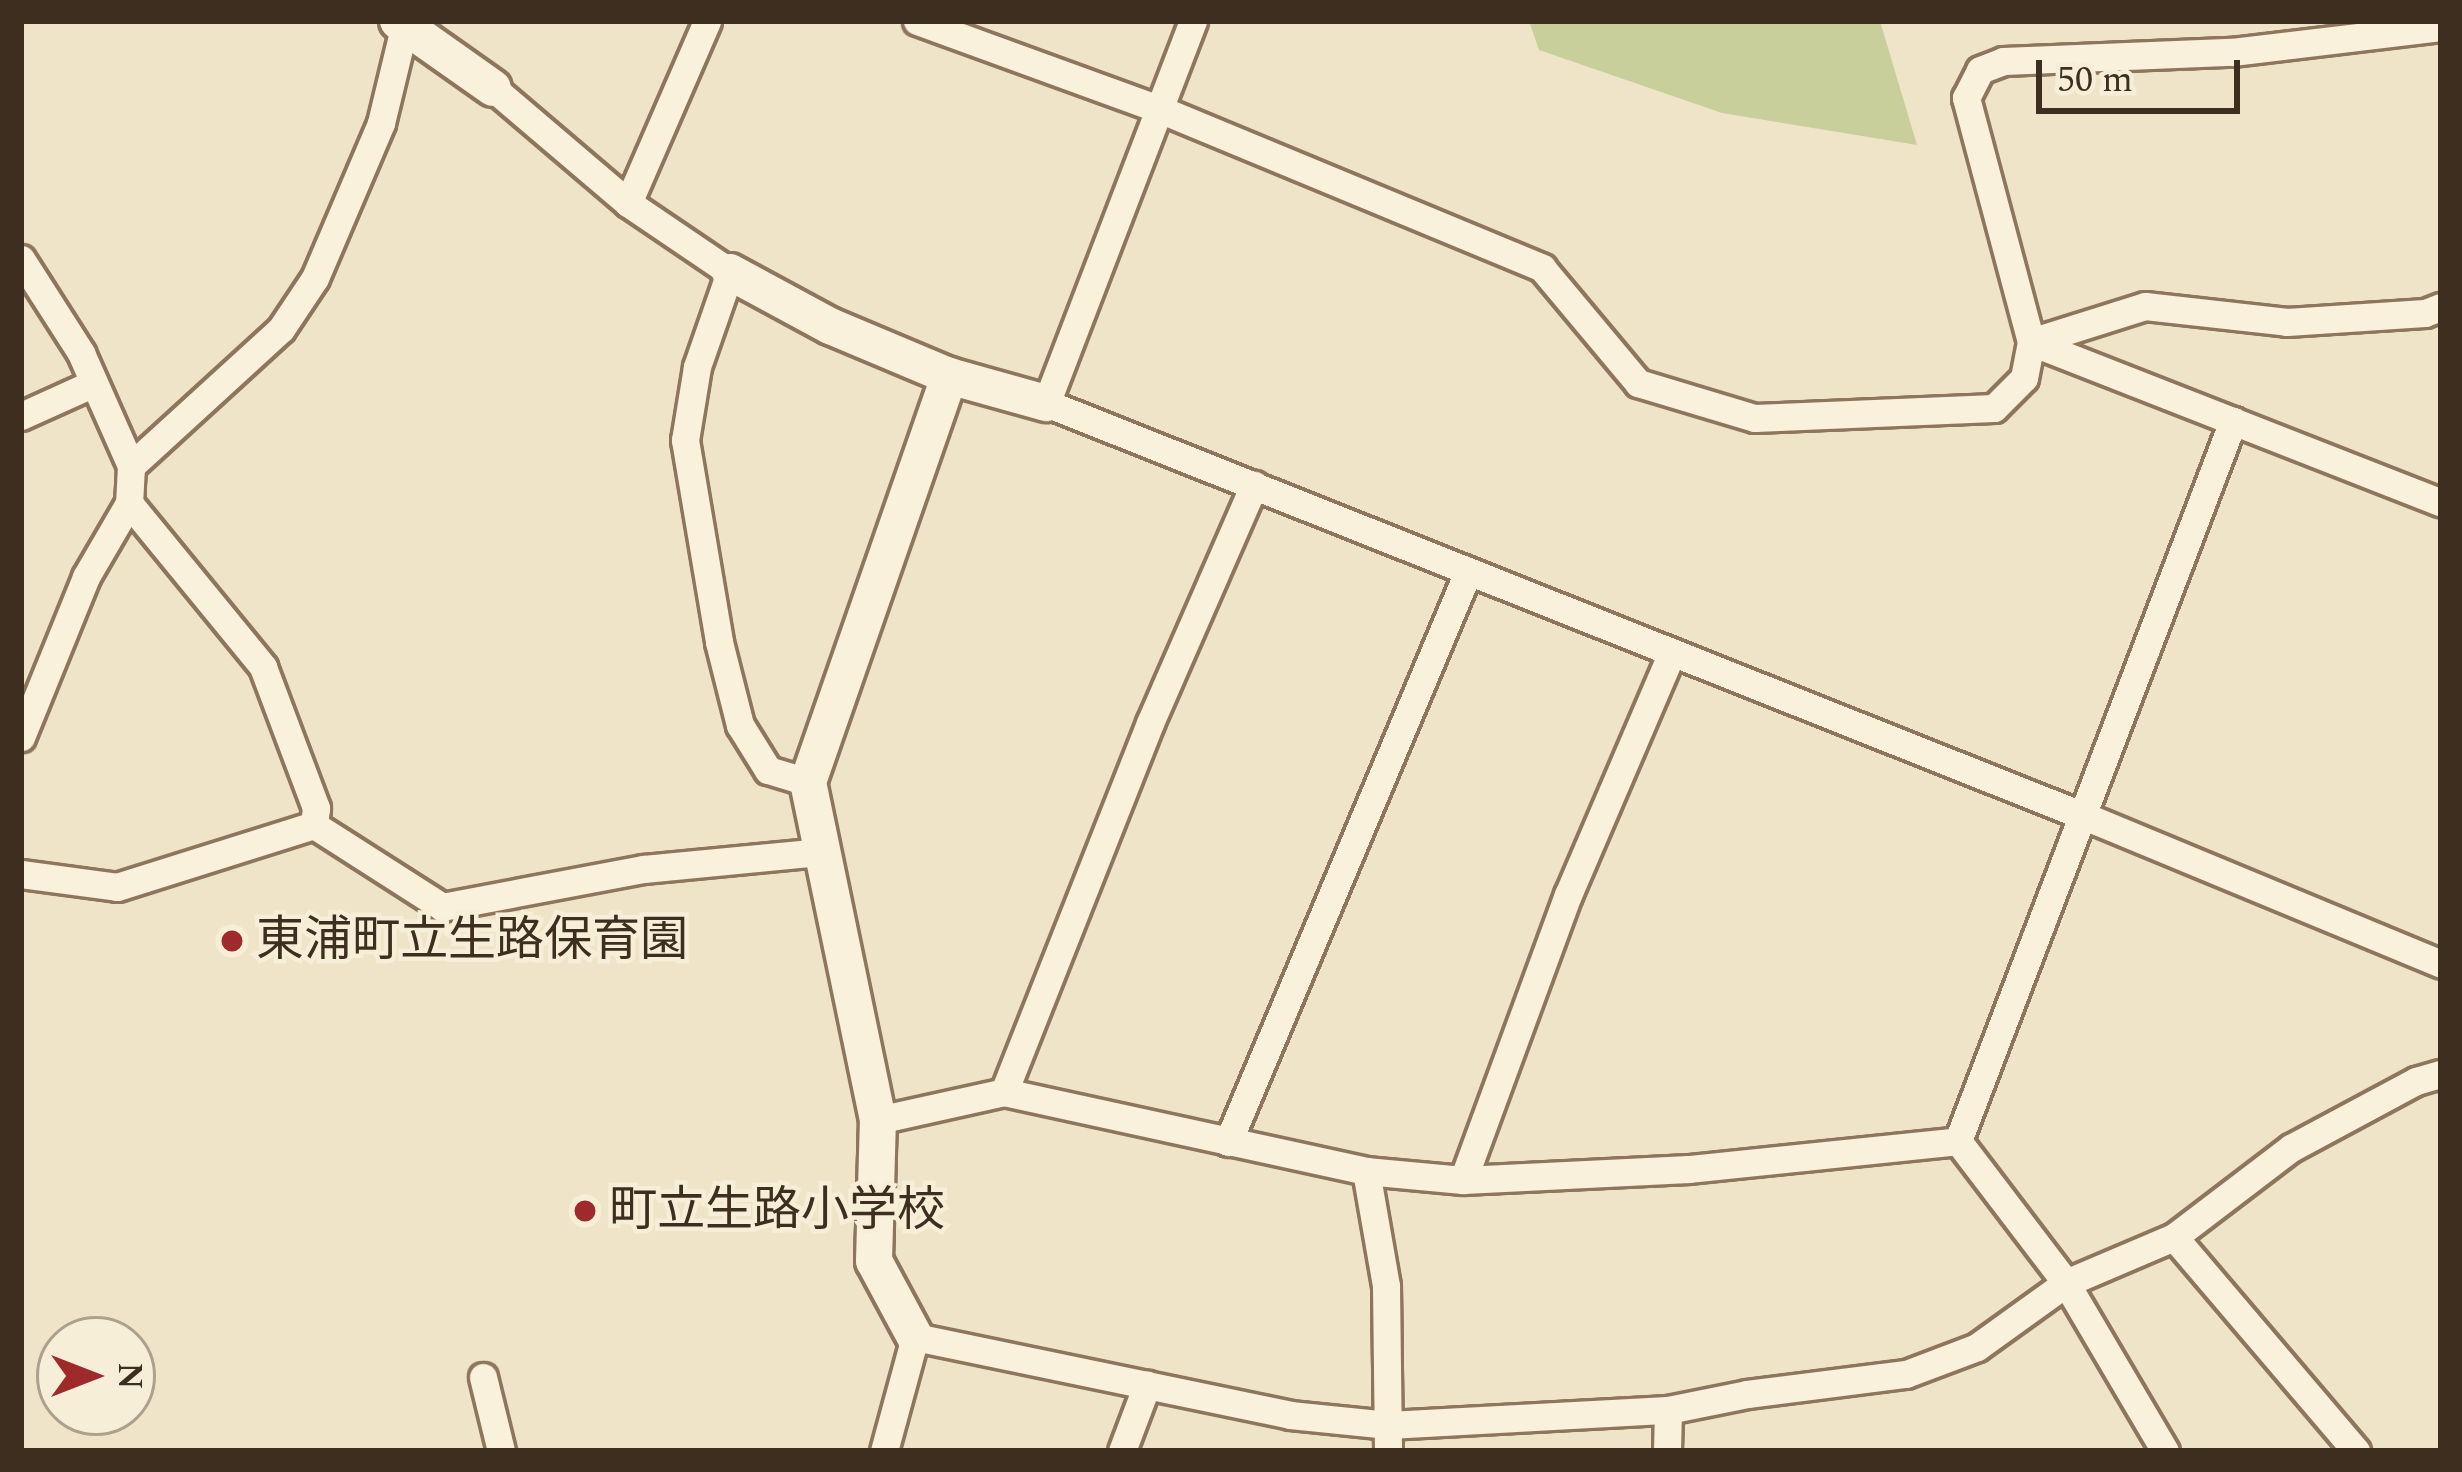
<!DOCTYPE html>
<meta charset="utf-8">
<style>
body{margin:0}
#map{position:relative;width:2462px;height:1472px;overflow:hidden;background:#f0e4c8;font-family:Spectral,"Noto Sans JP",serif}
div>[style]{position:absolute}
.green>*{inset:0;background:#c9cf9b}
.roads{filter:drop-shadow(3px 0 #8d765c) drop-shadow(-3px 0 #8d765c) drop-shadow(0 3px #8d765c) drop-shadow(0 -3px #8d765c)}
.minor>*{height:27px;margin:-13.5px;padding:0 13.5px;transform-origin:13.5px;border-radius:13.5px;background:#faf1dc}
.tertiary>*{height:36px;margin:-18px;padding:0 18px;transform-origin:18px;border-radius:18px;background:#faf1dc}
.dots>*{width:33px;height:33px;translate:-50% -50%;box-sizing:border-box;border:6px solid #f7eed8;border-radius:50%}
span{translate:-50% -50%;white-space:nowrap;text-align:center;line-height:1.15;-webkit-text-stroke:9px #f7eed8;paint-order:stroke}
.poi-label{font-size:48px;color:#3d2e20}
.left{translate:0 -50%;text-align:left}
.frame{position:absolute;inset:0;border:24px solid #3d2e20;pointer-events:none}
.north{position:absolute;left:36px;top:1316px;width:120px;height:120px;box-sizing:border-box;background:#f7eed8;border:3px solid #ada18e;border-radius:50%;rotate:90deg;font-size:33px;font-weight:700;line-height:48px;text-align:center;color:#3d2e20}
.north::after{content:'';display:block;margin:auto;width:42px;height:54px;background:#9e2a2b;clip-path:polygon(50% 0,100% 100%,50% 72%,0 100%)}
.scale{position:absolute;left:2036px;top:60px;width:204px;height:54px;box-sizing:border-box;border:6px solid #3d2e20;border-top:0;padding-left:15px;font-size:36px;line-height:42px;white-space:nowrap;color:#3d2e20;-webkit-text-stroke:9px #f7eed8;paint-order:stroke}
</style>
<div id="map">
<div class="green">
<div style="clip-path:polygon(1529px 21px,1880px 21px,1917px 145px,1722px 113px,1539px 50px)"></div>
</div>
<div class="roads">
<div class="minor">
<div style="left:917px;top:21px;width:258px;rotate:20deg"></div>
<div style="left:1159px;top:109px;width:415px;rotate:22.5deg"></div>
<div style="left:1542px;top:268px;width:150px;rotate:50.1deg"></div>
<div style="left:1638px;top:383px;width:122px;rotate:16.7deg"></div>
<div style="left:1755px;top:418px;width:239px;rotate:-2.4deg"></div>
<div style="left:1994px;top:408px;width:42px;rotate:-45deg"></div>
<div style="left:2024px;top:378px;width:37px;rotate:-79deg"></div>
<div style="left:2031px;top:342px;width:253px;rotate:-104.9deg"></div>
<div style="left:1966px;top:98px;width:31px;rotate:-63deg"></div>
<div style="left:1980px;top:70px;width:25px;rotate:-21deg"></div>
<div style="left:2003px;top:61px;width:229px;rotate:-2.3deg"></div>
<div style="left:2232px;top:52px;width:210px;rotate:-6.8deg"></div>
<div style="left:1193px;top:21px;width:409px;rotate:111deg"></div>
<div style="left:1046px;top:403px;width:1117px;rotate:21.7deg"></div>
<div style="left:2084px;top:816px;width:386px;rotate:22.5deg"></div>
<div style="left:493px;top:88px;width:177px;rotate:40.4deg"></div>
<div style="left:628px;top:203px;width:123px;rotate:34.1deg"></div>
<div style="left:730px;top:272px;width:101px;rotate:109.2deg"></div>
<div style="left:697px;top:367px;width:74px;rotate:99.3deg"></div>
<div style="left:685px;top:440px;width:205px;rotate:80.4deg"></div>
<div style="left:719px;top:642px;width:86px;rotate:75.8deg"></div>
<div style="left:740px;top:725px;width:53px;rotate:58.1deg"></div>
<div style="left:768px;top:770px;width:42px;rotate:16.7deg"></div>
<div style="left:628px;top:203px;width:198px;rotate:-66.5deg"></div>
<div style="left:21px;top:259px;width:112px;rotate:57.4deg"></div>
<div style="left:81px;top:353px;width:124px;rotate:66.1deg"></div>
<div style="left:131px;top:466px;width:37px;rotate:93deg"></div>
<div style="left:129px;top:503px;width:86px;rotate:120.2deg"></div>
<div style="left:86px;top:577px;width:173px;rotate:112.1deg"></div>
<div style="left:2031px;top:342px;width:440px;rotate:21.4deg"></div>
<div style="left:2031px;top:342px;width:120px;rotate:-17.5deg"></div>
<div style="left:2145px;top:306px;width:143px;rotate:6.4deg"></div>
<div style="left:2287px;top:322px;width:138px;rotate:-3.7deg"></div>
<div style="left:2425px;top:313px;width:17px;rotate:-21deg"></div>
<div style="left:21px;top:416px;width:78px;rotate:-24.3deg"></div>
<div style="left:131px;top:466px;width:203px;rotate:-42.4deg"></div>
<div style="left:281px;top:329px;width:61px;rotate:-56.3deg"></div>
<div style="left:315px;top:278px;width:168px;rotate:-66.9deg"></div>
<div style="left:381px;top:123px;width:98px;rotate:-76.4deg"></div>
<div style="left:129px;top:503px;width:212px;rotate:50.7deg"></div>
<div style="left:263px;top:667px;width:151px;rotate:69.4deg"></div>
<div style="left:316px;top:808px;width:17px;rotate:97deg"></div>
<div style="left:21px;top:874px;width:97px;rotate:7.7deg"></div>
<div style="left:117px;top:887px;width:207px;rotate:-17.5deg"></div>
<div style="left:314px;top:825px;width:152px;rotate:32.6deg"></div>
<div style="left:442px;top:907px;width:206px;rotate:-10.7deg"></div>
<div style="left:644px;top:869px;width:178px;rotate:-5.5deg"></div>
<div style="left:1004px;top:1092px;width:397px;rotate:-68.4deg"></div>
<div style="left:1150px;top:723px;width:260px;rotate:-66.4deg"></div>
<div style="left:878px;top:1120px;width:129px;rotate:-12.5deg"></div>
<div style="left:1004px;top:1092px;width:371px;rotate:12.3deg"></div>
<div style="left:1366px;top:1171px;width:97px;rotate:5.3deg"></div>
<div style="left:1463px;top:1180px;width:226px;rotate:-2.8deg"></div>
<div style="left:1689px;top:1169px;width:270px;rotate:-5.9deg"></div>
<div style="left:1958px;top:1141px;width:771px;rotate:-69.1deg"></div>
<div style="left:1958px;top:1141px;width:178px;rotate:52.7deg"></div>
<div style="left:2066px;top:1283px;width:195px;rotate:59.5deg"></div>
<div style="left:1228px;top:1142px;width:618px;rotate:-67.17deg"></div>
<div style="left:1366px;top:1171px;width:117px;rotate:80.1deg"></div>
<div style="left:1386px;top:1286px;width:165px;rotate:89.3deg"></div>
<div style="left:1463px;top:1180px;width:304px;rotate:-69.8deg"></div>
<div style="left:1568px;top:895px;width:264px;rotate:-66.8deg"></div>
<div style="left:2174px;top:1237px;width:281px;rotate:49.6deg"></div>
<div style="left:483px;top:1377px;width:76px;rotate:76.3deg"></div>
<div style="left:884px;top:1451px;width:118px;rotate:-74.8deg"></div>
<div style="left:915px;top:1337px;width:383px;rotate:11.7deg"></div>
<div style="left:1290px;top:1415px;width:99px;rotate:5.8deg"></div>
<div style="left:1388px;top:1425px;width:280px;rotate:-3.1deg"></div>
<div style="left:1668px;top:1410px;width:81px;rotate:-11.4deg"></div>
<div style="left:1747px;top:1394px;width:160px;rotate:-7.2deg"></div>
<div style="left:1906px;top:1374px;width:76px;rotate:-20.8deg"></div>
<div style="left:1977px;top:1347px;width:110px;rotate:-35.7deg"></div>
<div style="left:2066px;top:1283px;width:117px;rotate:-23.1deg"></div>
<div style="left:2174px;top:1237px;width:147px;rotate:-37.3deg"></div>
<div style="left:2291px;top:1148px;width:142px;rotate:-28.2deg"></div>
<div style="left:2416px;top:1081px;width:26px;rotate:-16deg"></div>
<div style="left:1122px;top:1451px;width:71px;rotate:-69.3deg"></div>
<div style="left:1667px;top:1451px;width:41px;rotate:-88.6deg"></div>
</div>
<div class="tertiary">
<div style="left:398px;top:21px;width:116px;rotate:35.2deg"></div>
<div style="left:730px;top:272px;width:114px;rotate:28.4deg"></div>
<div style="left:830px;top:326px;width:129px;rotate:22.8deg"></div>
<div style="left:949px;top:376px;width:101px;rotate:15.6deg"></div>
<div style="left:915px;top:1337px;width:86px;rotate:-118.3deg"></div>
<div style="left:874px;top:1261px;width:141px;rotate:-88.4deg"></div>
<div style="left:878px;top:1120px;width:345px;rotate:-101.7deg"></div>
<div style="left:808px;top:782px;width:430px;rotate:-70.8deg"></div>
</div>
</div>
<div class="dots">
<div style="left:232px;top:941px;background:#9e2a2b"></div>
<div style="left:585px;top:1211px;background:#9e2a2b"></div>
</div>
<div class="poi-label">
<span class="left" style="left:256px;top:941px">東浦町立生路保育園</span>
<span class="left" style="left:609px;top:1211px">町立生路小学校</span>
</div>
<div class="frame"></div>
<div class="north">N</div>
<div class="scale">50 m</div>
</div>
